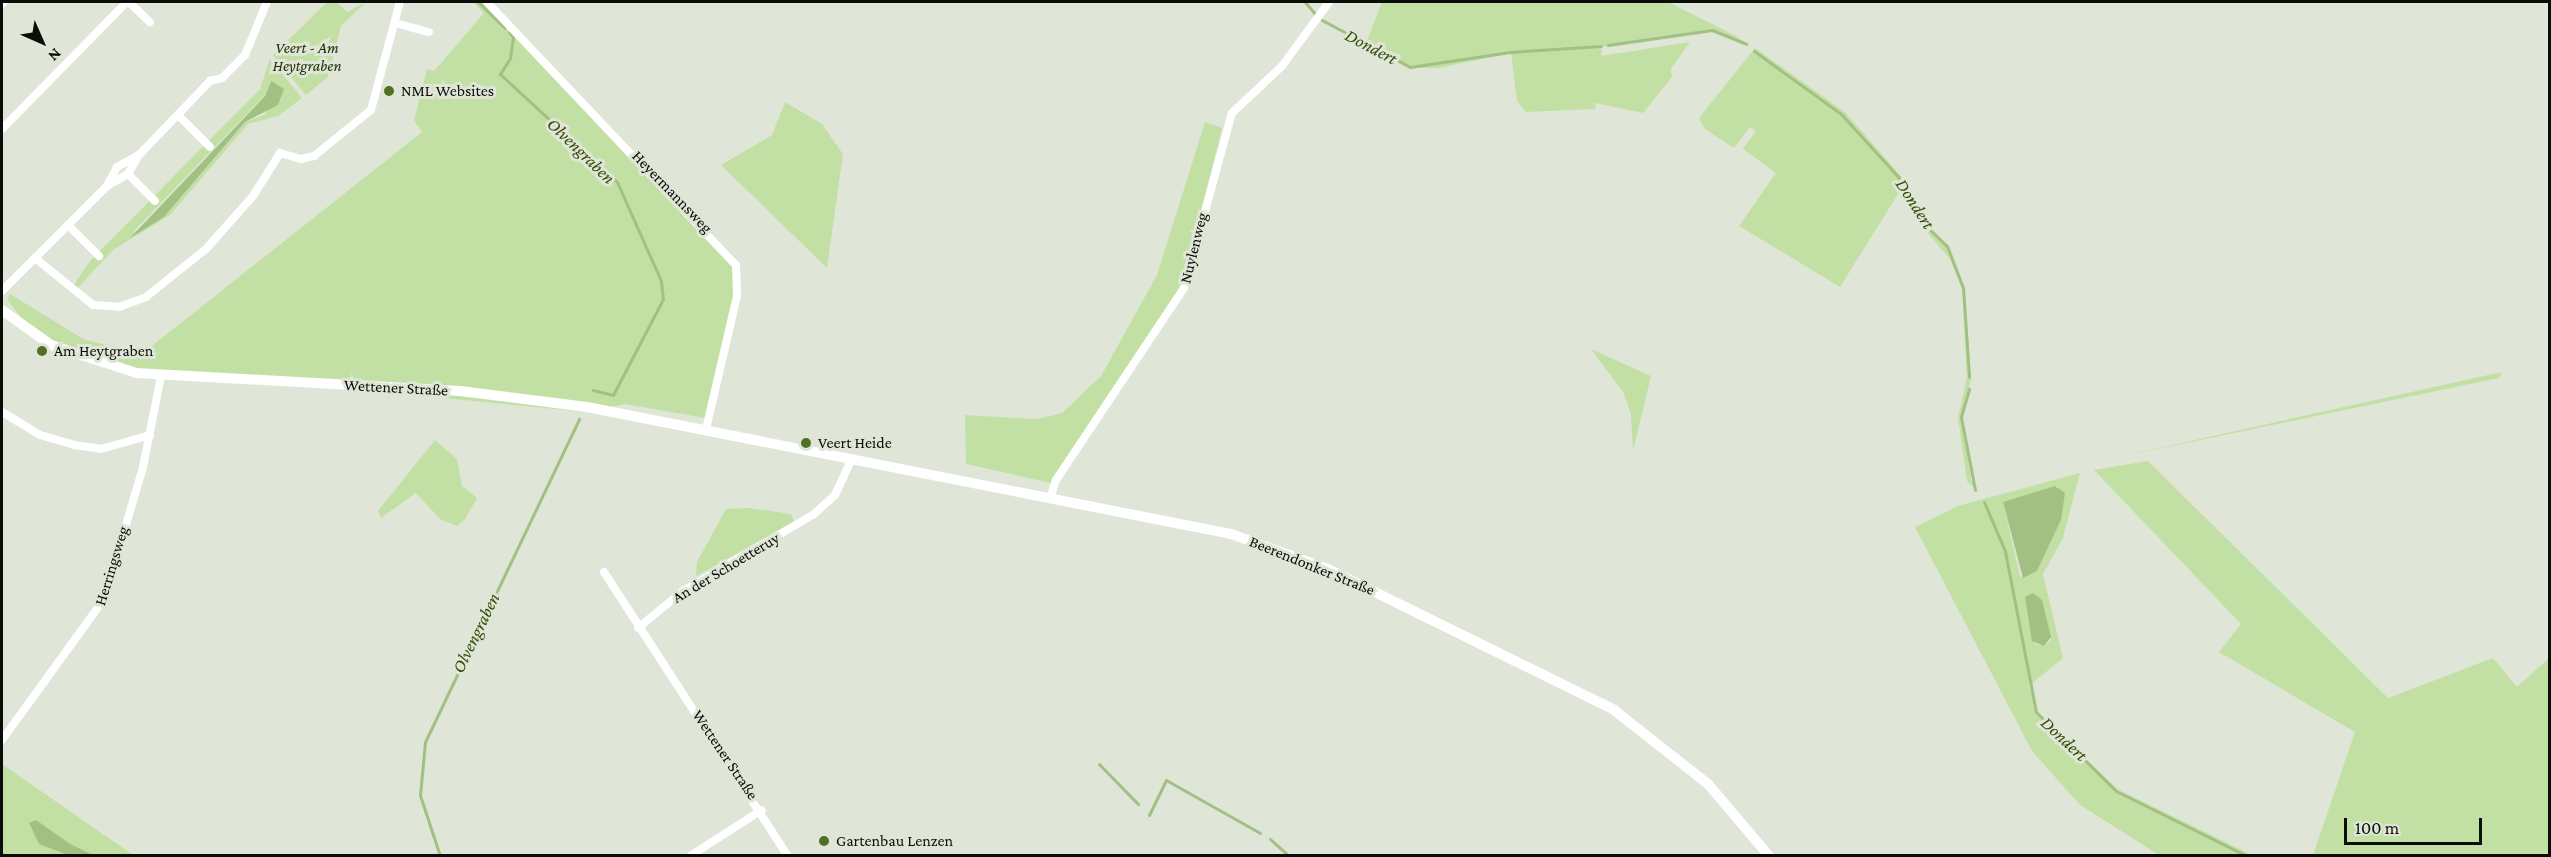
<!DOCTYPE html>
<meta charset="utf-8">
<style>
body{margin:0}
#map{position:relative;width:2551px;height:857px;overflow:hidden;background:#dfe6d8;font-family:"Crimson Pro",serif}
div>[style]{position:absolute}
.green>*{inset:0;background:#c3e0a4}
.water>*{inset:0;background:#a2c081}
.stream>*{height:3px;margin:-1.5px;padding:0 1.5px;transform-origin:1.5px;border-radius:1.5px;background:#a2c081}
.street>*{height:8px;margin:-4px;padding:0 4px;transform-origin:4px;border-radius:4px;background:#fff}
.secondary>*{height:10px;margin:-5px;padding:0 5px;transform-origin:5px;border-radius:5px;background:#fff}
.dots>*{width:16px;height:16px;translate:-50% -50%;box-sizing:border-box;border:3px solid #dfe6d8;border-radius:50%}
span{translate:-50% -50%;white-space:nowrap;text-align:center;line-height:1.15;-webkit-text-stroke:6px #dfe6d8;paint-order:stroke}
.park-label{font-size:16px;color:#203203;font-style:italic}
.poi-label{font-size:16px;color:#0a0d08}
.left{translate:0 -50%;text-align:left}
.street-label{font-size:16px;color:#0a0d08}
.water-label{font-size:18px;color:#324c05;font-style:italic}
.frame{position:absolute;inset:0;border:3px solid #0a0d08;pointer-events:none}
.north{position:absolute;left:12px;top:12px;width:60px;height:60px;-webkit-text-stroke:4px #dfe6d8;paint-order:stroke;rotate:135deg;font-size:16px;font-weight:700;line-height:24px;text-align:center;color:#0a0d08}
.north::after{content:'';display:block;margin:auto;width:21px;height:27px;background:#0a0d08;clip-path:polygon(50% 0,100% 100%,50% 72%,0 100%)}
.scale{position:absolute;left:2344px;top:818px;width:138px;height:27px;box-sizing:border-box;border:3px solid #0a0d08;border-top:0;padding-left:8px;font-size:18px;line-height:21px;white-space:nowrap;color:#0a0d08;-webkit-text-stroke:4px #dfe6d8;paint-order:stroke}
</style>
<div id="map">
<div class="green">
<div style="clip-path:polygon(327px 2px,337px 2px,347px 12px,366px 2px,341px 26px,328px 77px,306px 95px,273px 55px)"></div>
<div style="clip-path:polygon(473px 2px,482px 2px,733px 267px,734px 295px,705px 418px,625px 404px,587px 412px,128px 368px,53px 341px,26px 323px,7px 300px,10px 294px,85px 340px,143px 353px,422px 132px,414px 121px,427px 69px,434px 71px,484px 13px)"></div>
<div style="clip-path:polygon(1382px 2px,1668px 2px,1736px 36px,1748px 44px,1712px 30px,1602px 47px,1601px 56px,1690px 42px,1671px 69px,1672px 77px,1643px 113px,1596px 103px,1595px 109px,1526px 112px,1517px 101px,1511px 53px,1439px 68px,1410px 68px,1321px 20px,1366px 43px)"></div>
<div style="clip-path:polygon(1755px 48px,1845px 112px,1905px 181px,1924px 221px,1948px 246px,1965px 288px,1971px 379px,1963px 419px,1971px 480px,1979px 493px,1967px 481px,1958px 418px,1967px 378px,1962px 288px,1950px 259px,1920px 224px,1903px 186px,1840px 287px,1739px 226px,1776px 173px,1743px 149px,1756px 131px,1750px 127px,1734px 148px,1705px 129px,1699px 118px)"></div>
<div style="clip-path:polygon(evenodd,270px 59px,302px 98px,278px 116px,248px 124px,170px 215px,113px 250px,76px 290px,73px 286px,90px 261px,260px 89px,270px 59px,271px 81px,266px 114px,245px 122px,164px 217px,132px 233px,265px 95px,271px 81px)"></div>
<div style="clip-path:polygon(785px 102px,822px 124px,843px 154px,827px 268px,721px 165px,772px 135px)"></div>
<div style="clip-path:polygon(1205px 122px,1222px 128px,1182px 286px,1051px 483px,966px 464px,965px 415px,1037px 419px,1062px 413px,1101px 376px,1157px 275px)"></div>
<div style="clip-path:polygon(1591px 349px,1651px 376px,1633px 451px,1631px 414px,1623px 392px)"></div>
<div style="clip-path:polygon(2502px 372px,2499px 378px,2099px 461px,2150px 450px)"></div>
<div style="clip-path:polygon(435px 440px,457px 459px,462px 486px,477px 498px,465px 519px,457px 526px,440px 519px,416px 493px,381px 518px,378px 511px)"></div>
<div style="clip-path:polygon(2148px 461px,2388px 698px,2493px 658px,2517px 687px,2549px 658px,2549px 855px,2313px 855px,2355px 732px,2219px 652px,2241px 624px,2094px 470px)"></div>
<div style="clip-path:polygon(evenodd,2080px 473px,2063px 538px,2043px 574px,2063px 658px,2029px 686px,2037px 711px,2117px 789px,2252px 855px,2159px 855px,2080px 805px,2032px 751px,1915px 527px,1958px 506px,2080px 473px,2057px 486px,2061px 520px,2037px 571px,2020px 577px,2003px 502px,2057px 486px,2080px 473px,2042px 600px,2051px 640px,2044px 646px,2035px 644px,2042px 600px)"></div>
<div style="clip-path:polygon(749px 508px,791px 514px,794px 522px,696px 576px,697px 562px,726px 509px)"></div>
<div style="clip-path:polygon(2px 764px,133px 855px,2px 855px)"></div>
</div>
<div class="water">
<div style="clip-path:polygon(271px 81px,284px 89px,278px 105px,245px 122px,164px 217px,130px 238px,265px 96px)"></div>
<div style="clip-path:polygon(2055px 486px,2065px 493px,2061px 520px,2037px 571px,2023px 578px,2003px 502px)"></div>
<div style="clip-path:polygon(2033px 593px,2042px 600px,2051px 637px,2044px 646px,2032px 641px,2025px 597px)"></div>
<div style="clip-path:polygon(36px 820px,70px 844px,93px 855px,68px 855px,39px 844px,29px 823px)"></div>
</div>
<div class="stream">
<div style="left:478px;top:2px;width:37px;rotate:44deg"></div>
<div style="left:1305px;top:2px;width:16px;rotate:50deg"></div>
<div style="left:1322px;top:20px;width:100px;rotate:28.1deg"></div>
<div style="left:1410px;top:67px;width:101px;rotate:-8.5deg"></div>
<div style="left:1510px;top:52px;width:91px;rotate:-3.8deg"></div>
<div style="left:509px;top:32px;width:6px;rotate:51deg"></div>
<div style="left:513px;top:37px;width:21px;rotate:98deg"></div>
<div style="left:510px;top:58px;width:19px;rotate:122deg"></div>
<div style="left:500px;top:74px;width:159px;rotate:42.7deg"></div>
<div style="left:617px;top:182px;width:108px;rotate:66deg"></div>
<div style="left:661px;top:281px;width:18px;rotate:84deg"></div>
<div style="left:663px;top:299px;width:108px;rotate:117.5deg"></div>
<div style="left:613px;top:395px;width:21px;rotate:-166deg"></div>
<div style="left:1608px;top:45px;width:105px;rotate:-8.2deg"></div>
<div style="left:1712px;top:30px;width:37px;rotate:22deg"></div>
<div style="left:1754px;top:51px;width:107px;rotate:35.9deg"></div>
<div style="left:1841px;top:114px;width:93px;rotate:47.6deg"></div>
<div style="left:1904px;top:183px;width:44px;rotate:64.6deg"></div>
<div style="left:1923px;top:223px;width:33px;rotate:44deg"></div>
<div style="left:1947px;top:246px;width:45px;rotate:69.1deg"></div>
<div style="left:1963px;top:288px;width:89px;rotate:86.1deg"></div>
<div style="left:1969px;top:389px;width:29px;rotate:106deg"></div>
<div style="left:1961px;top:417px;width:74px;rotate:79.1deg"></div>
<div style="left:1984px;top:502px;width:53px;rotate:66.8deg"></div>
<div style="left:2005px;top:551px;width:164px;rotate:79.1deg"></div>
<div style="left:2036px;top:712px;width:112px;rotate:44.6deg"></div>
<div style="left:2116px;top:791px;width:146px;rotate:26.4deg"></div>
<div style="left:1099px;top:764px;width:56px;rotate:45.7deg"></div>
<div style="left:1149px;top:815px;width:39px;rotate:-64deg"></div>
<div style="left:1166px;top:780px;width:108px;rotate:29.4deg"></div>
<div style="left:1270px;top:839px;width:25px;rotate:42deg"></div>
<div style="left:440px;top:856px;width:64px;rotate:-108.2deg"></div>
<div style="left:420px;top:795px;width:53px;rotate:-84.6deg"></div>
<div style="left:425px;top:742px;width:358px;rotate:-64.5deg"></div>
</div>
<div class="street">
<div style="left:129px;top:2px;width:29px;rotate:44deg"></div>
<div style="left:487px;top:2px;width:362px;rotate:46.6deg"></div>
<div style="left:736px;top:265px;width:31px;rotate:88deg"></div>
<div style="left:737px;top:296px;width:137px;rotate:103.1deg"></div>
<div style="left:2px;top:4px;width:3px;rotate:-45deg"></div>
<div style="left:395px;top:23px;width:35px;rotate:15deg"></div>
<div style="left:178px;top:115px;width:45px;rotate:45deg"></div>
<div style="left:2px;top:129px;width:178px;rotate:-45.5deg"></div>
<div style="left:128px;top:174px;width:38px;rotate:45deg"></div>
<div style="left:107px;top:186px;width:24px;rotate:-30deg"></div>
<div style="left:128px;top:174px;width:22px;rotate:-60deg"></div>
<div style="left:139px;top:155px;width:103px;rotate:-46.2deg"></div>
<div style="left:210px;top:81px;width:12px;rotate:-14deg"></div>
<div style="left:222px;top:78px;width:33px;rotate:-45deg"></div>
<div style="left:245px;top:55px;width:57px;rotate:-67.5deg"></div>
<div style="left:68px;top:225px;width:44px;rotate:45deg"></div>
<div style="left:35px;top:258px;width:102px;rotate:-45deg"></div>
<div style="left:107px;top:186px;width:21px;rotate:-62deg"></div>
<div style="left:117px;top:167px;width:25px;rotate:-29deg"></div>
<div style="left:2px;top:291px;width:47px;rotate:-45deg"></div>
<div style="left:35px;top:258px;width:75px;rotate:39deg"></div>
<div style="left:93px;top:305px;width:26px;rotate:4deg"></div>
<div style="left:119px;top:307px;width:29px;rotate:-20deg"></div>
<div style="left:146px;top:297px;width:77px;rotate:-38.7deg"></div>
<div style="left:206px;top:249px;width:71px;rotate:-48.4deg"></div>
<div style="left:253px;top:196px;width:51px;rotate:-57.9deg"></div>
<div style="left:280px;top:153px;width:22px;rotate:16deg"></div>
<div style="left:301px;top:159px;width:13px;rotate:-13deg"></div>
<div style="left:314px;top:156px;width:73px;rotate:-38.9deg"></div>
<div style="left:371px;top:110px;width:112px;rotate:-75deg"></div>
<div style="left:2px;top:412px;width:44px;rotate:31.2deg"></div>
<div style="left:40px;top:435px;width:35px;rotate:16deg"></div>
<div style="left:74px;top:445px;width:27px;rotate:8deg"></div>
<div style="left:101px;top:449px;width:51px;rotate:-15.9deg"></div>
<div style="left:1051px;top:496px;width:17px;rotate:-73deg"></div>
<div style="left:1056px;top:480px;width:231px;rotate:-56.3deg"></div>
<div style="left:1184px;top:288px;width:181px;rotate:-74.7deg"></div>
<div style="left:1232px;top:113px;width:69px;rotate:-43.2deg"></div>
<div style="left:1282px;top:66px;width:79px;rotate:-53.7deg"></div>
<div style="left:604px;top:572px;width:338px;rotate:57.1deg"></div>
<div style="left:638px;top:628px;width:58px;rotate:-39.4deg"></div>
<div style="left:683px;top:591px;width:152px;rotate:-30.4deg"></div>
<div style="left:814px;top:514px;width:28px;rotate:-42deg"></div>
<div style="left:835px;top:495px;width:40px;rotate:-65deg"></div>
<div style="left:2px;top:740px;width:174px;rotate:-54.1deg"></div>
<div style="left:104px;top:599px;width:138px;rotate:-73.5deg"></div>
<div style="left:143px;top:467px;width:93px;rotate:-78.8deg"></div>
<div style="left:690px;top:856px;width:85px;rotate:-32.6deg"></div>
</div>
<div class="secondary">
<div style="left:2px;top:310px;width:60px;rotate:35.5deg"></div>
<div style="left:51px;top:345px;width:89px;rotate:18.2deg"></div>
<div style="left:136px;top:373px;width:324px;rotate:3.2deg"></div>
<div style="left:460px;top:391px;width:128px;rotate:7.2deg"></div>
<div style="left:587px;top:407px;width:656px;rotate:11.16deg"></div>
<div style="left:1231px;top:534px;width:103px;rotate:19.8deg"></div>
<div style="left:1328px;top:569px;width:319px;rotate:26.2deg"></div>
<div style="left:1614px;top:710px;width:120px;rotate:38.2deg"></div>
<div style="left:1708px;top:784px;width:94px;rotate:49.7deg"></div>
</div>
<div class="dots">
<div style="left:389px;top:91px;background:#507026"></div>
<div style="left:42px;top:351px;background:#507026"></div>
<div style="left:806px;top:443px;background:#507026"></div>
<div style="left:824px;top:841px;background:#507026"></div>
</div>
<div class="park-label">
<span style="left:307px;top:57px">Veert - Am<br>Heytgraben</span>
</div>
<div class="poi-label">
<span class="left" style="left:401px;top:91px">NML Websites</span>
<span class="left" style="left:54px;top:351px">Am Heytgraben</span>
<span class="left" style="left:818px;top:443px">Veert Heide</span>
<span class="left" style="left:836px;top:841px">Gartenbau Lenzen</span>
</div>
<div class="street-label">
<span style="left:672px;top:192px;rotate:46deg">Heyermannsweg</span>
<span style="left:1194px;top:248px;rotate:-76deg">Nuylenweg</span>
<span style="left:396px;top:388px;rotate:3deg">Wettener Straße</span>
<span style="left:112px;top:566px;rotate:-73deg">Herringsweg</span>
<span style="left:1312px;top:566px;rotate:22deg">Beerendonker Straße</span>
<span style="left:726px;top:568px;rotate:-31deg">An der Schoetteruy</span>
<span style="left:725px;top:755px;rotate:56deg">Wettener Straße</span>
</div>
<div class="water-label">
<span style="left:1371px;top:47px;rotate:28deg">Dondert</span>
<span style="left:581px;top:151px;rotate:44deg">Olvengraben</span>
<span style="left:1915px;top:204px;rotate:57deg">Dondert</span>
<span style="left:476px;top:633px;rotate:-64deg">Olvengraben</span>
<span style="left:2064px;top:739px;rotate:43deg">Dondert</span>
</div>
<div class="frame"></div>
<div class="north">N</div>
<div class="scale">100 m</div>
</div>
